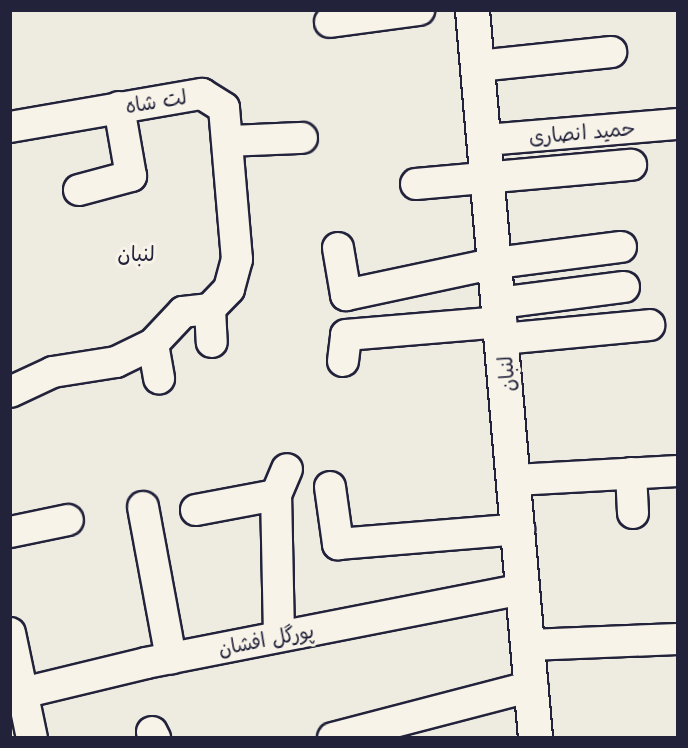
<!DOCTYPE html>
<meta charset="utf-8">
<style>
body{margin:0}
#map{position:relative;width:688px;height:748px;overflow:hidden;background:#eeebe1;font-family:Mali,"Playpen Sans Arabic",sans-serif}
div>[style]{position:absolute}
.roads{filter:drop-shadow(2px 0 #22223b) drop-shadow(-2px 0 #22223b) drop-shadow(0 2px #22223b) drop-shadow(0 -2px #22223b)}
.minor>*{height:30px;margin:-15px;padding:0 15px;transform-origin:15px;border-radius:15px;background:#f7f3e8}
.major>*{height:33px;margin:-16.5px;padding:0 16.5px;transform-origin:16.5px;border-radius:16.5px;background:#f7f3e8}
span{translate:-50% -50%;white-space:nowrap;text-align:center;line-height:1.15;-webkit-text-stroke:6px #f7f3e8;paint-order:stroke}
.street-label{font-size:20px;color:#22223b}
.neighbourhood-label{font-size:21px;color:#22223b}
.frame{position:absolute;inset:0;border:12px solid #22223b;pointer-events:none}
</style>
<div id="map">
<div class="roads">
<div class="minor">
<div style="left:330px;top:22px;width:90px;rotate:-7.7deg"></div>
<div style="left:478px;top:66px;width:134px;rotate:-6deg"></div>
<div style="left:10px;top:127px;width:195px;rotate:-9.8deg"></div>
<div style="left:202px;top:94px;width:26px;rotate:32deg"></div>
<div style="left:224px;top:108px;width:152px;rotate:85.1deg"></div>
<div style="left:237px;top:259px;width:31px;rotate:105deg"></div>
<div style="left:229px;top:289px;width:28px;rotate:134deg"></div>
<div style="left:210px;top:309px;width:27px;rotate:174deg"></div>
<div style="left:183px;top:312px;width:44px;rotate:133.2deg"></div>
<div style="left:153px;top:344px;width:41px;rotate:154.1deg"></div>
<div style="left:116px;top:362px;width:64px;rotate:171deg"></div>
<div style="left:53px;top:372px;width:47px;rotate:155.1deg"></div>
<div style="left:486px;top:140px;width:193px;rotate:-4.8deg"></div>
<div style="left:229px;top:141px;width:73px;rotate:-2.4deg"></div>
<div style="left:416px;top:184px;width:216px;rotate:-5.1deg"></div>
<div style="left:79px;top:190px;width:54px;rotate:-15.1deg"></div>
<div style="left:131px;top:176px;width:70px;rotate:-99.9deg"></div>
<div style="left:338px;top:248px;width:48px;rotate:80.3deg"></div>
<div style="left:346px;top:295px;width:153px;rotate:-12deg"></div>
<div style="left:496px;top:263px;width:126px;rotate:-7.3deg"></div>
<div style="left:499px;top:303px;width:126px;rotate:-7.3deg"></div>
<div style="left:210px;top:309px;width:33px;rotate:87deg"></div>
<div style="left:502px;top:339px;width:148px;rotate:-5.4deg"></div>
<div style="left:153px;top:344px;width:35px;rotate:80deg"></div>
<div style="left:343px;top:361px;width:26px;rotate:-83deg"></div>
<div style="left:346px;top:335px;width:156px;rotate:-4.8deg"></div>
<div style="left:631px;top:473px;width:40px;rotate:87.1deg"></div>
<div style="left:515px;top:480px;width:163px;rotate:-3.2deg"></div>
<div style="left:330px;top:487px;width:58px;rotate:82deg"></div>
<div style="left:338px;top:544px;width:182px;rotate:-4.7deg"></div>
<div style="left:143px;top:507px;width:154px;rotate:79.5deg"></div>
<div style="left:196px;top:510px;width:81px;rotate:-10.6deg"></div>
<div style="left:10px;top:532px;width:59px;rotate:-11.7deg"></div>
<div style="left:10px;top:633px;width:107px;rotate:78.2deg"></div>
<div style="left:279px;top:636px;width:141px;rotate:-91.2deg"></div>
<div style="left:276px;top:495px;width:28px;rotate:-67deg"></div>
<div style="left:529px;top:645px;width:149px;rotate:-2.3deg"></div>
<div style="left:10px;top:696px;width:140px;rotate:-13.6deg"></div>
<div style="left:146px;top:663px;width:385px;rotate:-11.1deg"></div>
<div style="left:152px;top:732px;width:7px;rotate:63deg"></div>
<div style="left:333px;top:738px;width:206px;rotate:-14.6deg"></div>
</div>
<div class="major">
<div style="left:472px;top:10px;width:731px;rotate:85.05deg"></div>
</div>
</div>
<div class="street-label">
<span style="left:156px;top:101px;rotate:-9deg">لت شاه</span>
<span style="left:582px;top:132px;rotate:-5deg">حمید انصاری</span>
<span style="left:506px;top:374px;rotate:-95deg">لنبان</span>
<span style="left:266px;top:639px;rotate:-11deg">پورگل افشان</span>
</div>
<div class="neighbourhood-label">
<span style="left:136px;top:253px">لنبان</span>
</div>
<div class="frame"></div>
</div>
